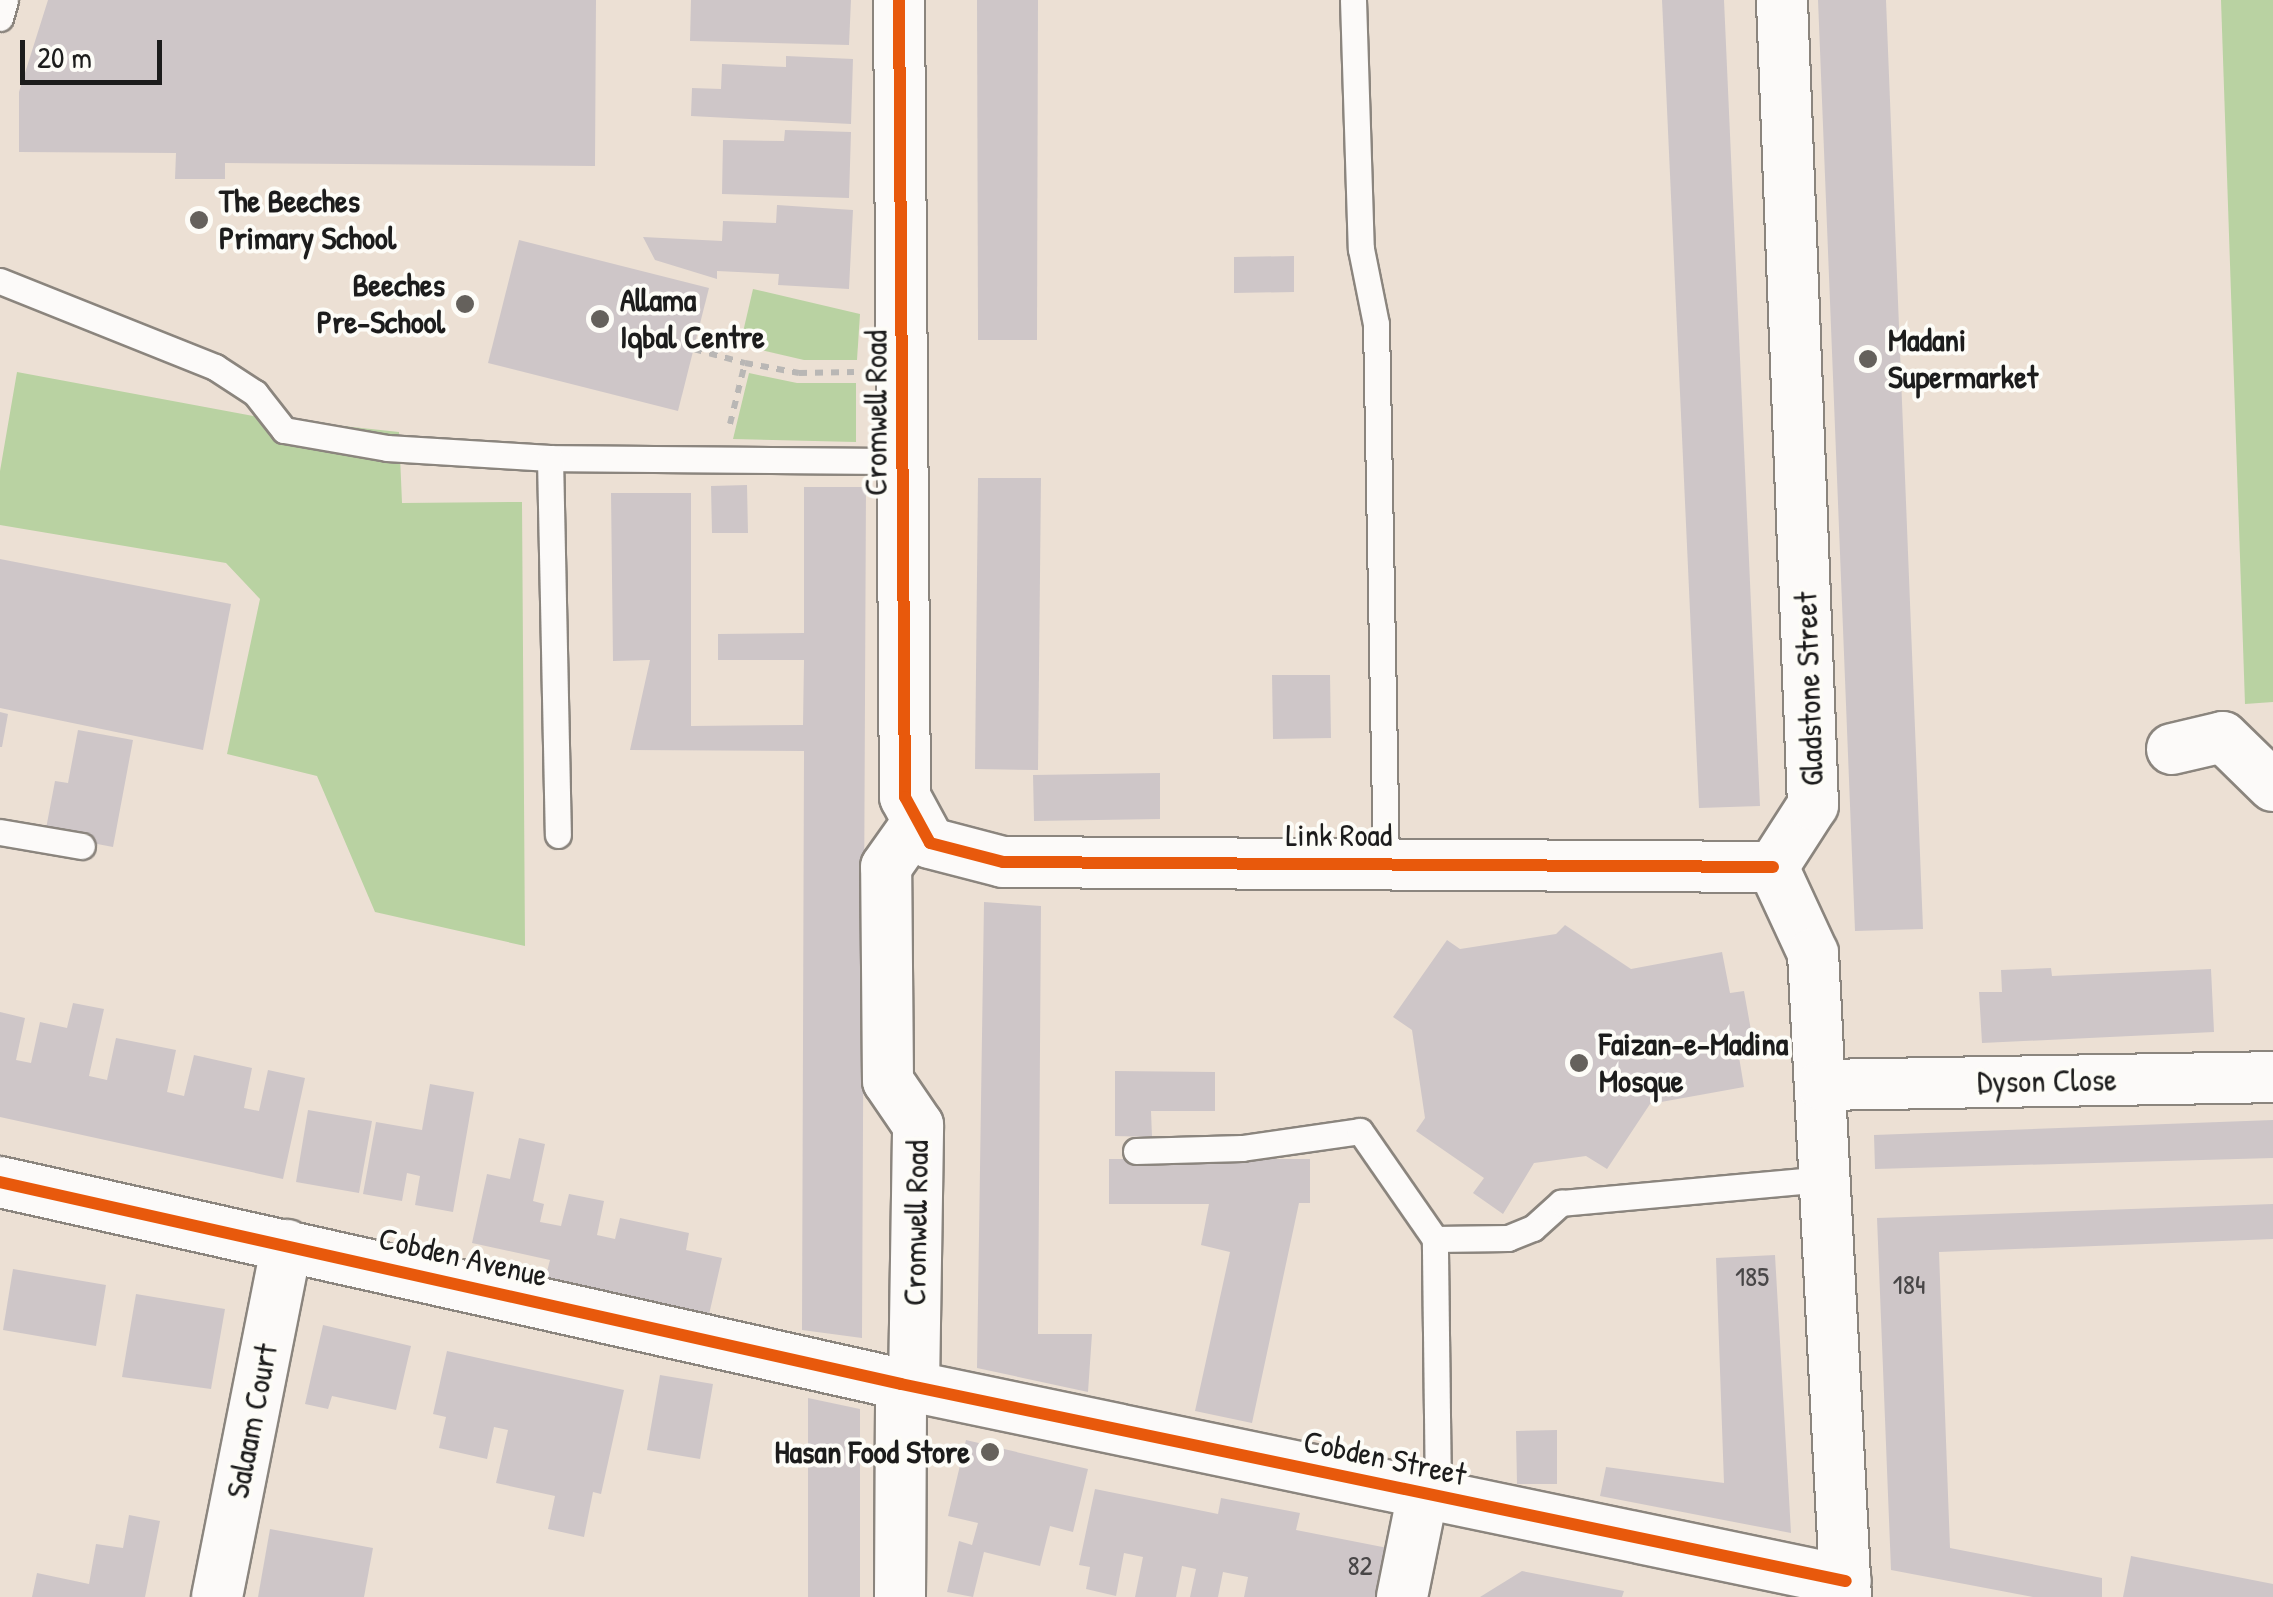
<!DOCTYPE html>
<style>
body{margin:0}
#map{position:relative;width:2273px;height:1597px;overflow:hidden;background:#ece0d4;font-family:"Patrick Hand",sans-serif}
div>[style]{position:absolute}
.green>*{inset:0;background:#b9d2a2}
.building>*{inset:0;background:#cec6c8}
.path>*{height:6px;margin-top:-3px;transform-origin:0;background:repeating-linear-gradient(90deg,#b9b7b5 0 8px,transparent 0 16px)}
.roads{filter:drop-shadow(2px 0 #8b857e) drop-shadow(-2px 0 #8b857e) drop-shadow(0 2px #8b857e) drop-shadow(0 -2px #8b857e)}
.service>*{height:25px;margin:-12.5px;padding:0 12.5px;transform-origin:12.5px;border-radius:12.5px;background:#fcfaf9}
.minor>*{height:50px;margin:-25px;padding:0 25px;transform-origin:25px;border-radius:25px;background:#fcfaf9}
.cycleway>*{height:12px;margin:-6px;padding:0 6px;transform-origin:6px;border-radius:6px;background:#e8590c}
.dots>*{width:28px;height:28px;translate:-50% -50%;box-sizing:border-box;border:5px solid #fdfcf7;border-radius:50%}
span{translate:-50% -50%;white-space:nowrap;text-align:center;line-height:1.15;-webkit-text-stroke:8px #fdfcf7;paint-order:stroke}
.number-label{font-size:28px;color:#484647}
.number-label span{-webkit-text-stroke-width:0}
.poi-label{font-size:32px;color:#1c1c1c;font-weight:700}
.left{translate:0 -50%;text-align:left}
.right{translate:-100% -50%;text-align:right}
.street-label{font-size:32px;color:#1c1c1c}
.scale{position:absolute;left:20px;top:40px;width:142px;height:45px;box-sizing:border-box;border:5px solid #1c1c1c;border-top:0;padding-left:12px;font-size:30px;line-height:35px;white-space:nowrap;color:#1c1c1c;-webkit-text-stroke:8px #fdfcf7;paint-order:stroke}
</style>
<div id="map">
<div class="green">
<div style="clip-path:polygon(2221px 0,2273px 0,2273px 702px,2245px 704px)"></div>
<div style="clip-path:polygon(753px 289px,860px 314px,857px 360px,804px 360px,740px 345px)"></div>
<div style="clip-path:polygon(17px 372px,259px 417px,399px 432px,402px 503px,522px 502px,525px 946px,375px 912px,317px 776px,227px 754px,260px 599px,226px 563px,0 525px,0 471px)"></div>
<div style="clip-path:polygon(749px 373px,797px 383px,856px 383px,856px 442px,733px 439px)"></div>
</div>
<div class="building">
<div style="clip-path:polygon(48px 0,596px 0,595px 166px,225px 163px,225px 179px,175px 179px,176px 153px,19px 152px,19px 92px)"></div>
<div style="clip-path:polygon(691px 0,851px 0,849px 45px,690px 41px)"></div>
<div style="clip-path:polygon(977px 0,1038px 0,1037px 340px,978px 340px)"></div>
<div style="clip-path:polygon(1662px 0,1724px 0,1760px 806px,1699px 808px)"></div>
<div style="clip-path:polygon(1818px 0,1886px 0,1923px 929px,1855px 931px)"></div>
<div style="clip-path:polygon(786px 56px,853px 59px,851px 124px,691px 116px,692px 88px,721px 89px,722px 64px,786px 67px)"></div>
<div style="clip-path:polygon(785px 130px,851px 132px,849px 198px,722px 194px,723px 140px,784px 141px)"></div>
<div style="clip-path:polygon(777px 205px,853px 210px,849px 289px,778px 285px,779px 274px,717px 271px,717px 279px,655px 260px,643px 237px,722px 241px,723px 221px,776px 223px)"></div>
<div style="clip-path:polygon(519px 240px,709px 288px,678px 411px,488px 363px)"></div>
<div style="clip-path:polygon(1294px 256px,1294px 292px,1234px 293px,1234px 257px)"></div>
<div style="clip-path:polygon(978px 478px,1041px 478px,1038px 770px,975px 769px)"></div>
<div style="clip-path:polygon(747px 485px,748px 533px,712px 533px,711px 486px)"></div>
<div style="clip-path:polygon(804px 487px,866px 487px,862px 1338px,802px 1330px,804px 751px,630px 750px,650px 660px,613px 661px,611px 493px,691px 493px,691px 726px,803px 725px,804px 660px,718px 660px,718px 634px,804px 633px)"></div>
<div style="clip-path:polygon(0 559px,231px 604px,203px 750px,0 708px)"></div>
<div style="clip-path:polygon(1272px 675px,1330px 675px,1331px 738px,1273px 739px)"></div>
<div style="clip-path:polygon(0 712px,8px 714px,2px 747px,0 747px)"></div>
<div style="clip-path:polygon(78px 730px,133px 740px,113px 847px,45px 834px,55px 781px,68px 783px)"></div>
<div style="clip-path:polygon(1160px 773px,1160px 819px,1034px 821px,1033px 775px)"></div>
<div style="clip-path:polygon(984px 902px,1041px 906px,1038px 1334px,1092px 1334px,1088px 1392px,977px 1368px)"></div>
<div style="clip-path:polygon(1565px 925px,1631px 969px,1722px 952px,1730px 993px,1744px 991px,1752px 1036px,1736px 1039px,1744px 1087px,1650px 1104px,1607px 1169px,1586px 1156px,1534px 1163px,1503px 1214px,1473px 1193px,1484px 1178px,1416px 1131px,1425px 1118px,1412px 1030px,1393px 1017px,1447px 940px,1460px 949px,1556px 934px)"></div>
<div style="clip-path:polygon(2051px 968px,2052px 976px,2211px 969px,2214px 1032px,1982px 1043px,1979px 992px,2002px 992px,2001px 970px)"></div>
<div style="clip-path:polygon(73px 1003px,104px 1009px,89px 1076px,107px 1080px,116px 1038px,176px 1050px,167px 1092px,184px 1096px,194px 1055px,252px 1068px,244px 1108px,259px 1111px,268px 1070px,305px 1078px,283px 1179px,0 1117px,0 1012px,25px 1018px,16px 1060px,31px 1063px,40px 1022px,67px 1028px)"></div>
<div style="clip-path:polygon(1115px 1071px,1215px 1072px,1215px 1111px,1151px 1111px,1152px 1137px,1115px 1136px)"></div>
<div style="clip-path:polygon(430px 1084px,474px 1092px,453px 1212px,415px 1205px,420px 1176px,407px 1173px,402px 1201px,363px 1194px,376px 1122px,422px 1130px)"></div>
<div style="clip-path:polygon(308px 1110px,372px 1121px,359px 1193px,296px 1182px)"></div>
<div style="clip-path:polygon(2273px 1120px,2273px 1158px,1875px 1169px,1874px 1135px)"></div>
<div style="clip-path:polygon(519px 1138px,545px 1144px,533px 1201px,544px 1204px,540px 1222px,561px 1226px,569px 1194px,604px 1201px,597px 1235px,615px 1239px,620px 1218px,689px 1233px,686px 1250px,722px 1258px,708px 1319px,544px 1283px,550px 1260px,472px 1243px,487px 1174px,510px 1179px)"></div>
<div style="clip-path:polygon(1109px 1159px,1310px 1159px,1310px 1203px,1299px 1203px,1252px 1423px,1195px 1411px,1230px 1252px,1201px 1245px,1209px 1204px,1109px 1204px)"></div>
<div style="clip-path:polygon(2273px 1204px,2273px 1239px,1939px 1252px,1950px 1548px,2102px 1578px,2102px 1597px,2033px 1597px,1891px 1570px,1877px 1218px)"></div>
<div style="clip-path:polygon(1775px 1255px,1791px 1533px,1600px 1496px,1606px 1467px,1724px 1483px,1716px 1258px)"></div>
<div style="clip-path:polygon(13px 1269px,106px 1285px,96px 1346px,3px 1330px)"></div>
<div style="clip-path:polygon(136px 1294px,225px 1309px,211px 1389px,122px 1377px)"></div>
<div style="clip-path:polygon(323px 1325px,411px 1346px,396px 1410px,332px 1396px,328px 1409px,305px 1404px)"></div>
<div style="clip-path:polygon(447px 1351px,624px 1390px,601px 1494px,593px 1492px,584px 1537px,548px 1529px,555px 1496px,496px 1483px,508px 1430px,494px 1427px,487px 1459px,439px 1448px,446px 1417px,433px 1414px)"></div>
<div style="clip-path:polygon(660px 1375px,713px 1384px,700px 1459px,647px 1450px)"></div>
<div style="clip-path:polygon(808px 1398px,860px 1409px,860px 1597px,808px 1597px)"></div>
<div style="clip-path:polygon(1557px 1430px,1557px 1484px,1517px 1484px,1516px 1431px)"></div>
<div style="clip-path:polygon(966px 1440px,1088px 1469px,1073px 1532px,1050px 1526px,1040px 1566px,984px 1552px,973px 1597px,947px 1592px,959px 1541px,972px 1545px,978px 1523px,948px 1516px)"></div>
<div style="clip-path:polygon(1095px 1489px,1218px 1514px,1221px 1498px,1300px 1513px,1296px 1530px,1408px 1552px,1398px 1597px,1244px 1597px,1248px 1577px,1223px 1572px,1218px 1597px,1190px 1597px,1196px 1569px,1182px 1566px,1176px 1597px,1135px 1597px,1143px 1557px,1124px 1553px,1116px 1596px,1086px 1589px,1090px 1567px,1079px 1565px)"></div>
<div style="clip-path:polygon(129px 1515px,160px 1521px,145px 1597px,32px 1597px,37px 1573px,89px 1584px,96px 1544px,123px 1548px)"></div>
<div style="clip-path:polygon(270px 1529px,373px 1548px,364px 1597px,258px 1597px)"></div>
<div style="clip-path:polygon(2131px 1556px,2273px 1584px,2273px 1597px,2123px 1597px)"></div>
<div style="clip-path:polygon(1522px 1571px,1624px 1591px,1622px 1597px,1480px 1597px)"></div>
</div>
<div class="path">
<div style="left:694px;top:349px;width:53px;rotate:15.4deg"></div>
<div style="left:730px;top:424px;width:63px;rotate:-76.2deg"></div>
<div style="left:745px;top:363px;width:55px;rotate:10.5deg"></div>
<div style="left:799px;top:373px;width:55px;rotate:-1deg"></div>
</div>
<div class="roads">
<div class="service">
<div style="left:1353px;top:0;width:249px;rotate:88.2deg"></div>
<div style="left:1361px;top:249px;width:76px;rotate:78.7deg"></div>
<div style="left:1376px;top:324px;width:539px;rotate:88.94deg"></div>
<div style="left:0;top:18px;width:18px;rotate:-74deg"></div>
<div style="left:0;top:281px;width:232px;rotate:21.8deg"></div>
<div style="left:215px;top:367px;width:48px;rotate:33deg"></div>
<div style="left:255px;top:393px;width:47px;rotate:51.9deg"></div>
<div style="left:284px;top:430px;width:105px;rotate:9.9deg"></div>
<div style="left:387px;top:448px;width:163px;rotate:3.5deg"></div>
<div style="left:550px;top:458px;width:354px;rotate:0.5deg"></div>
<div style="left:550px;top:458px;width:377px;rotate:88.8deg"></div>
<div style="left:0;top:832px;width:83px;rotate:9.7deg"></div>
<div style="left:1136px;top:1151px;width:106px;rotate:-1.6deg"></div>
<div style="left:1242px;top:1148px;width:119px;rotate:-8.2deg"></div>
<div style="left:1360px;top:1131px;width:131px;rotate:55.2deg"></div>
<div style="left:1438px;top:1497px;width:258px;rotate:-90.7deg"></div>
<div style="left:1435px;top:1239px;width:73px;rotate:-0.8deg"></div>
<div style="left:1508px;top:1238px;width:27px;rotate:-22deg"></div>
<div style="left:1533px;top:1228px;width:38px;rotate:-42deg"></div>
<div style="left:1561px;top:1203px;width:267px;rotate:-5.2deg"></div>
</div>
<div class="minor">
<div style="left:899px;top:0;width:797px;rotate:89.57deg"></div>
<div style="left:905px;top:797px;width:52px;rotate:61.5deg"></div>
<div style="left:930px;top:843px;width:75px;rotate:14.6deg"></div>
<div style="left:1003px;top:862px;width:770px;rotate:0.37deg"></div>
<div style="left:2172px;top:749px;width:52px;rotate:-13.2deg"></div>
<div style="left:2223px;top:737px;width:70px;rotate:44.4deg"></div>
<div style="left:1773px;top:867px;width:74px;rotate:-57.2deg"></div>
<div style="left:1813px;top:805px;width:806px;rotate:-92.21deg"></div>
<div style="left:1773px;top:867px;width:95px;rotate:65.1deg"></div>
<div style="left:1813px;top:953px;width:645px;rotate:87.07deg"></div>
<div style="left:1822px;top:1085px;width:451px;rotate:-1deg"></div>
<div style="left:0;top:1182px;width:923px;rotate:12.64deg"></div>
<div style="left:901px;top:1384px;width:965px;rotate:11.78deg"></div>
<div style="left:914px;top:1387px;width:262px;rotate:-89.1deg"></div>
<div style="left:918px;top:1125px;width:53px;rotate:-124.3deg"></div>
<div style="left:888px;top:1081px;width:214px;rotate:-90.5deg"></div>
<div style="left:886px;top:867px;width:54px;rotate:-54.8deg"></div>
<div style="left:217px;top:1597px;width:359px;rotate:-78.8deg"></div>
<div style="left:900px;top:1597px;width:213px;rotate:-89.7deg"></div>
<div style="left:1402px;top:1597px;width:106px;rotate:-78.6deg"></div>
</div>
</div>
<div class="cycleway">
<div style="left:899px;top:0;width:797px;rotate:89.57deg"></div>
<div style="left:905px;top:797px;width:52px;rotate:61.5deg"></div>
<div style="left:930px;top:843px;width:75px;rotate:14.6deg"></div>
<div style="left:1003px;top:862px;width:770px;rotate:0.37deg"></div>
<div style="left:0;top:1182px;width:923px;rotate:12.64deg"></div>
<div style="left:901px;top:1384px;width:965px;rotate:11.78deg"></div>
</div>
<div class="dots">
<div style="left:199px;top:220px;background:#65615c"></div>
<div style="left:465px;top:304px;background:#65615c"></div>
<div style="left:600px;top:319px;background:#65615c"></div>
<div style="left:1868px;top:359px;background:#65615c"></div>
<div style="left:1579px;top:1063px;background:#65615c"></div>
<div style="left:990px;top:1452px;background:#65615c"></div>
</div>
<div class="number-label">
<span style="left:1752px;top:1276px">185</span>
<span style="left:1909px;top:1284px">184</span>
<span style="left:1360px;top:1565px">82</span>
</div>
<div class="poi-label">
<span class="left" style="left:219px;top:220px">The Beeches<br>Primary School</span>
<span class="right" style="left:445px;top:304px">Beeches<br>Pre-School</span>
<span class="left" style="left:620px;top:319px">Allama<br>Iqbal Centre</span>
<span class="left" style="left:1888px;top:359px">Madani<br>Supermarket</span>
<span class="left" style="left:1599px;top:1063px">Faizan-e-Madina<br>Mosque</span>
<span class="right" style="left:970px;top:1452px">Hasan Food Store</span>
</div>
<div class="street-label">
<span style="left:876px;top:413px;rotate:-90deg">Cromwell Road</span>
<span style="left:1809px;top:689px;rotate:-92deg">Gladstone Street</span>
<span style="left:1339px;top:835px">Link Road</span>
<span style="left:2047px;top:1081px;rotate:-1deg">Dyson Close</span>
<span style="left:916px;top:1223px;rotate:-89deg">Cromwell Road</span>
<span style="left:463px;top:1257px;rotate:13deg">Cobden Avenue</span>
<span style="left:252px;top:1421px;rotate:-79deg">Salaam Court</span>
<span style="left:1385px;top:1458px;rotate:12deg">Cobden Street</span>
</div>
<div class="scale">20 m</div>
</div>
